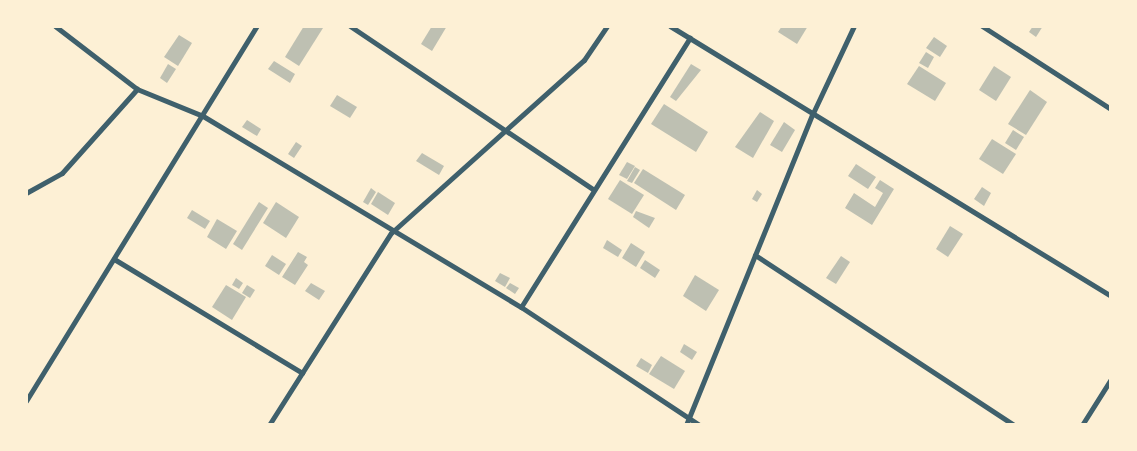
<!DOCTYPE html>
<style>
body{margin:0}
#map{position:relative;width:1137px;height:451px;overflow:hidden;background:#fdf0d5;font-family:Mulish,sans-serif}
div>[style]{position:absolute}
.building>*{inset:0;background:#bec0b2}
.minor>*{height:5px;margin:-2.5px;padding:0 2.5px;transform-origin:2.5px;border-radius:2.5px;background:#3f606c}
span{translate:-50% -50%;white-space:nowrap;text-align:center;line-height:1.15;-webkit-text-stroke:4.5px #fdf0d5;paint-order:stroke}
.frame{position:absolute;inset:0;border:28px solid #fdf0d5;pointer-events:none}
</style>
<div id="map">
<div class="building">
<div style="clip-path:polygon(304px 26px,323px 28px,299px 66px,285px 57px)"></div>
<div style="clip-path:polygon(432px 26px,447px 26px,432px 51px,421px 44px)"></div>
<div style="clip-path:polygon(782px 26px,808px 26px,797px 44px,778px 32px)"></div>
<div style="clip-path:polygon(1033px 26px,1043px 26px,1036px 37px,1029px 32px)"></div>
<div style="clip-path:polygon(179px 35px,192px 43px,178px 66px,164px 57px)"></div>
<div style="clip-path:polygon(934px 37px,947px 46px,940px 57px,926px 48px)"></div>
<div style="clip-path:polygon(926px 52px,934px 57px,928px 68px,919px 63px)"></div>
<div style="clip-path:polygon(274px 61px,295px 74px,290px 83px,268px 69px)"></div>
<div style="clip-path:polygon(168px 64px,176px 69px,167px 83px,160px 78px)"></div>
<div style="clip-path:polygon(691px 64px,701px 70px,676px 101px,670px 97px)"></div>
<div style="clip-path:polygon(919px 66px,946px 83px,935px 101px,907px 84px)"></div>
<div style="clip-path:polygon(994px 66px,1011px 77px,996px 101px,979px 90px)"></div>
<div style="clip-path:polygon(1030px 90px,1047px 102px,1026px 135px,1008px 124px)"></div>
<div style="clip-path:polygon(337px 95px,357px 107px,350px 118px,330px 106px)"></div>
<div style="clip-path:polygon(664px 104px,708px 132px,696px 152px,651px 124px)"></div>
<div style="clip-path:polygon(760px 112px,774px 121px,753px 158px,735px 147px)"></div>
<div style="clip-path:polygon(247px 120px,261px 129px,257px 136px,242px 127px)"></div>
<div style="clip-path:polygon(784px 122px,795px 130px,782px 152px,770px 145px)"></div>
<div style="clip-path:polygon(1013px 130px,1024px 137px,1016px 150px,1005px 143px)"></div>
<div style="clip-path:polygon(992px 139px,1016px 154px,1003px 174px,979px 159px)"></div>
<div style="clip-path:polygon(296px 142px,302px 146px,294px 158px,288px 154px)"></div>
<div style="clip-path:polygon(422px 153px,444px 166px,439px 175px,416px 161px)"></div>
<div style="clip-path:polygon(627px 162px,635px 166px,627px 179px,619px 175px)"></div>
<div style="clip-path:polygon(856px 164px,876px 177px,868px 189px,848px 176px)"></div>
<div style="clip-path:polygon(635px 167px,640px 170px,632px 183px,627px 181px)"></div>
<div style="clip-path:polygon(643px 169px,685px 195px,676px 210px,634px 183px)"></div>
<div style="clip-path:polygon(620px 180px,644px 195px,632px 214px,608px 199px)"></div>
<div style="clip-path:polygon(880px 180px,894px 189px,872px 225px,845px 208px,854px 193px,875px 207px,883px 193px,875px 188px)"></div>
<div style="clip-path:polygon(982px 187px,991px 193px,984px 206px,974px 199px)"></div>
<div style="clip-path:polygon(371px 188px,376px 192px,368px 205px,363px 202px)"></div>
<div style="clip-path:polygon(757px 190px,762px 194px,757px 202px,752px 199px)"></div>
<div style="clip-path:polygon(378px 192px,395px 203px,388px 215px,371px 204px)"></div>
<div style="clip-path:polygon(259px 202px,268px 208px,242px 250px,233px 244px)"></div>
<div style="clip-path:polygon(276px 202px,299px 217px,286px 238px,263px 223px)"></div>
<div style="clip-path:polygon(192px 210px,210px 221px,205px 229px,187px 218px)"></div>
<div style="clip-path:polygon(636px 211px,655px 218px,649px 228px,633px 217px)"></div>
<div style="clip-path:polygon(217px 219px,237px 231px,226px 249px,207px 237px)"></div>
<div style="clip-path:polygon(950px 226px,963px 234px,948px 257px,936px 249px)"></div>
<div style="clip-path:polygon(607px 240px,622px 250px,618px 257px,603px 248px)"></div>
<div style="clip-path:polygon(631px 243px,645px 252px,636px 267px,622px 258px)"></div>
<div style="clip-path:polygon(298px 252px,307px 257px,304px 262px,308px 265px,295px 285px,282px 277px)"></div>
<div style="clip-path:polygon(272px 255px,286px 264px,279px 275px,265px 266px)"></div>
<div style="clip-path:polygon(841px 256px,850px 262px,836px 284px,826px 278px)"></div>
<div style="clip-path:polygon(645px 260px,660px 270px,655px 278px,640px 268px)"></div>
<div style="clip-path:polygon(500px 273px,510px 278px,505px 287px,495px 281px)"></div>
<div style="clip-path:polygon(695px 275px,719px 290px,706px 311px,683px 296px)"></div>
<div style="clip-path:polygon(236px 278px,243px 283px,239px 289px,232px 285px)"></div>
<div style="clip-path:polygon(311px 283px,325px 291px,319px 300px,305px 291px)"></div>
<div style="clip-path:polygon(510px 283px,519px 288px,515px 294px,506px 288px)"></div>
<div style="clip-path:polygon(226px 285px,246px 297px,232px 320px,212px 307px)"></div>
<div style="clip-path:polygon(247px 285px,255px 290px,250px 298px,242px 293px)"></div>
<div style="clip-path:polygon(684px 344px,697px 352px,692px 360px,680px 352px)"></div>
<div style="clip-path:polygon(661px 356px,685px 371px,674px 389px,649px 374px)"></div>
<div style="clip-path:polygon(641px 358px,652px 365px,648px 373px,636px 366px)"></div>
</div>
<div class="minor">
<div style="left:55px;top:26px;width:103px;rotate:37.5deg"></div>
<div style="left:137px;top:89px;width:71px;rotate:22.2deg"></div>
<div style="left:203px;top:116px;width:371px;rotate:31deg"></div>
<div style="left:521px;top:307px;width:214px;rotate:33.5deg"></div>
<div style="left:350px;top:26px;width:293px;rotate:33.9deg"></div>
<div style="left:670px;top:26px;width:517px;rotate:31.48deg"></div>
<div style="left:982px;top:26px;width:153px;rotate:32.8deg"></div>
<div style="left:26px;top:193px;width:41px;rotate:-29.1deg"></div>
<div style="left:62px;top:173px;width:113px;rotate:-48.2deg"></div>
<div style="left:755px;top:255px;width:310px;rotate:33.3deg"></div>
<div style="left:114px;top:259px;width:220px;rotate:31.2deg"></div>
<div style="left:521px;top:307px;width:318px;rotate:-57.9deg"></div>
<div style="left:26px;top:401px;width:440px;rotate:-58.4deg"></div>
<div style="left:269px;top:425px;width:227px;rotate:-57.6deg"></div>
<div style="left:391px;top:233px;width:259px;rotate:-41.9deg"></div>
<div style="left:584px;top:60px;width:41px;rotate:-55.9deg"></div>
<div style="left:686px;top:425px;width:337px;rotate:-67.9deg"></div>
<div style="left:813px;top:113px;width:96px;rotate:-64.8deg"></div>
<div style="left:1082px;top:425px;width:54px;rotate:-57.8deg"></div>
</div>
<div class="frame"></div>
</div>
